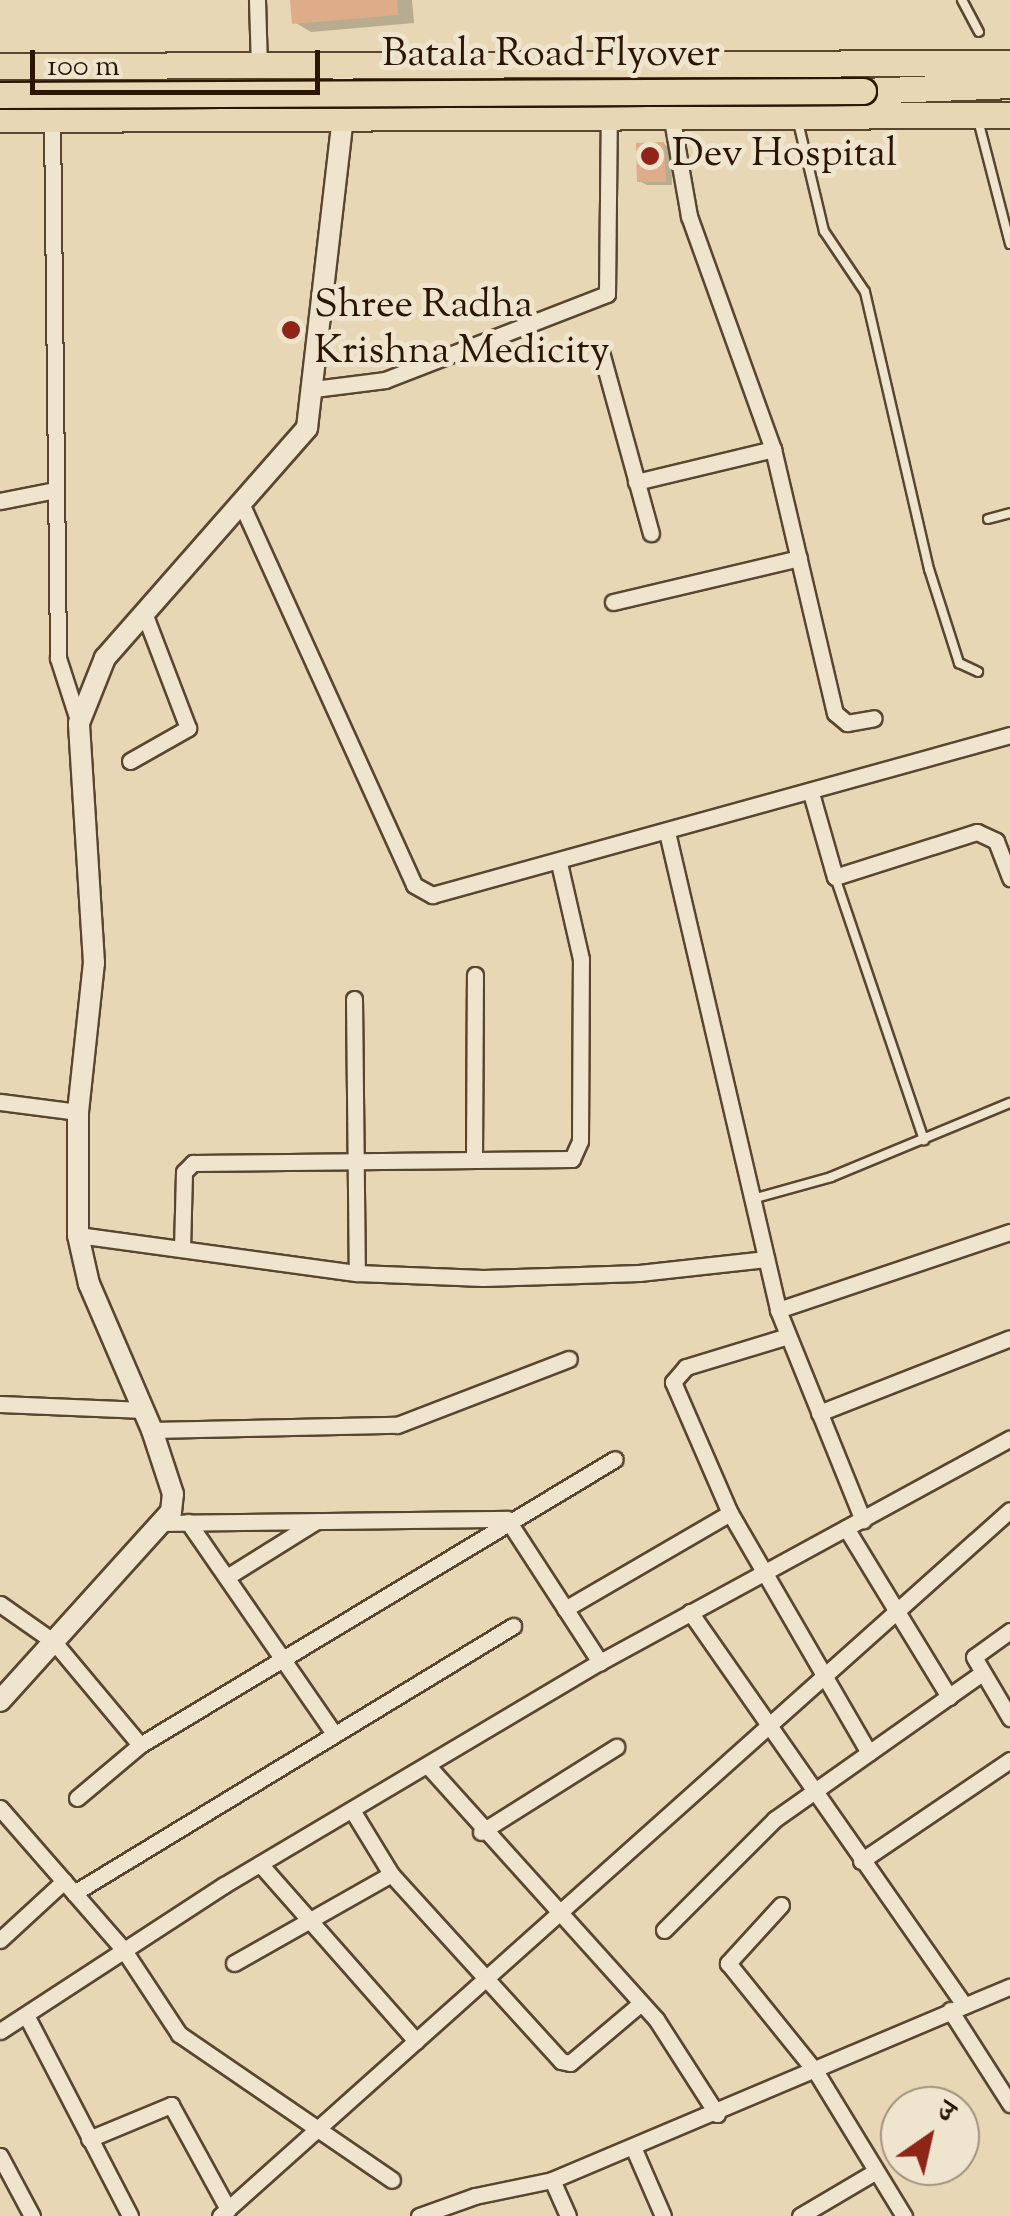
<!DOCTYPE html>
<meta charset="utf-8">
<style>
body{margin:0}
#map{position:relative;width:1010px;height:2216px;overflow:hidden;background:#e7d7b5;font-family:"Sorts Mill Goudy","Noto Serif Devanagari",serif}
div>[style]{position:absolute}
.shadow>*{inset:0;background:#0003}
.building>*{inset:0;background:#dfac89}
.roads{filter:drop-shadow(2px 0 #594630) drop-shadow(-2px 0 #594630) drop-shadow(0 2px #594630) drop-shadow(0 -2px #594630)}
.service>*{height:8px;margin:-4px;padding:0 4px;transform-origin:4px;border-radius:4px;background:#efe5cf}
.minor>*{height:15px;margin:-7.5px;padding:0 7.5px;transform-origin:7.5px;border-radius:7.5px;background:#efe5cf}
.tertiary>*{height:20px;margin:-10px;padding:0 10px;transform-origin:10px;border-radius:10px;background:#efe5cf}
.primary>*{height:25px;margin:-12.5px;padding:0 12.5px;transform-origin:12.5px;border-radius:12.5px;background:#e7d7b5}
.bridges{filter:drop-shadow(2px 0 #2a1603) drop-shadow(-2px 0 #2a1603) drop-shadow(0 2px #2a1603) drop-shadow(0 -2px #2a1603)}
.primary-bridge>*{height:25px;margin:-12.5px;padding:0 12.5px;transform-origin:12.5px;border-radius:12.5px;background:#e7d7b5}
.dots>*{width:28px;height:28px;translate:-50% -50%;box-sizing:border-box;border:5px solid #efe5cf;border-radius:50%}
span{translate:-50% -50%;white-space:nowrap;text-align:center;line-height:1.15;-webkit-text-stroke:10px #efe5cf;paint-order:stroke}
.street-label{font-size:40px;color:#2a1603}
.poi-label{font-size:40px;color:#2a1603}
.left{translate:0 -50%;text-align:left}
.north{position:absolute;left:880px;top:2086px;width:100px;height:100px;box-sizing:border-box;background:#efe5cf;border:2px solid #a0927d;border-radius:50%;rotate:34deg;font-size:28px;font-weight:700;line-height:40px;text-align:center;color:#2a1603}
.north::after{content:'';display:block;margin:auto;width:35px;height:45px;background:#8f2418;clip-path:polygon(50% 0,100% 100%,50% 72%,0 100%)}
.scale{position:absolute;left:30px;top:50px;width:290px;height:45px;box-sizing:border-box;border:5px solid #2a1603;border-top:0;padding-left:12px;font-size:30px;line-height:35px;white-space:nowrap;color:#2a1603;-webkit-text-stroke:8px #efe5cf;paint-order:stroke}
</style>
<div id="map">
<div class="shadow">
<div style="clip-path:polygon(293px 0,412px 0,414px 23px,311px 32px,294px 22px)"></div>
<div style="clip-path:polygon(664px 144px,671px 149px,672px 185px,647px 185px,639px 181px)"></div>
</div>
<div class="building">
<div style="clip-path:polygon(290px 0,397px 0,398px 15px,292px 24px)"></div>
<div style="clip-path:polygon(664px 142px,666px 182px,637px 182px,636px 143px)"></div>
</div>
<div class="roads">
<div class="service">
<div style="left:962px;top:0;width:36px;rotate:62deg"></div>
<div style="left:978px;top:120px;width:128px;rotate:75.5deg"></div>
<div style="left:798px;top:122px;width:112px;rotate:76.6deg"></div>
<div style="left:824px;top:231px;width:73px;rotate:56.1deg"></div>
<div style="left:865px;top:292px;width:284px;rotate:77deg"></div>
<div style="left:929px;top:569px;width:99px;rotate:72.3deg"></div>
<div style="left:959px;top:663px;width:21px;rotate:25deg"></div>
<div style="left:988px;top:519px;width:23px;rotate:-15deg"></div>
<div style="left:835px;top:877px;width:278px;rotate:71.3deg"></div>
<div style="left:756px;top:1198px;width:78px;rotate:-15.6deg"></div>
<div style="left:831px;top:1177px;width:194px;rotate:-22.5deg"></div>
</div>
<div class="minor">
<div style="left:257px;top:0;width:69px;rotate:88.3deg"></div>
<div style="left:671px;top:114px;width:104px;rotate:80deg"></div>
<div style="left:689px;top:216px;width:248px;rotate:70.2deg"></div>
<div style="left:773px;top:449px;width:271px;rotate:76.8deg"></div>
<div style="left:835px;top:713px;width:16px;rotate:40deg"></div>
<div style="left:847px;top:723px;width:27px;rotate:-10deg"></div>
<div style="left:52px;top:118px;width:540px;rotate:89.36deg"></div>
<div style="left:58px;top:658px;width:68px;rotate:72.1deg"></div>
<div style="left:601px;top:352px;width:188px;rotate:74.6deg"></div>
<div style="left:314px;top:389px;width:72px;rotate:-7.2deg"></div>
<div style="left:385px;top:380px;width:238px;rotate:-21.2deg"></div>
<div style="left:607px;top:294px;width:179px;rotate:-89.4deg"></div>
<div style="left:636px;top:482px;width:141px;rotate:-13.5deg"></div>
<div style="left:0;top:501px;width:56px;rotate:-11.3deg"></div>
<div style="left:241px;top:503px;width:419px;rotate:65.6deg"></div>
<div style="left:414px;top:885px;width:21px;rotate:29deg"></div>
<div style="left:432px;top:895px;width:600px;rotate:-15.47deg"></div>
<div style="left:613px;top:602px;width:191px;rotate:-13.3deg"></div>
<div style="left:130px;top:761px;width:67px;rotate:-29.6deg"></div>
<div style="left:188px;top:728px;width:123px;rotate:-110.9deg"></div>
<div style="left:811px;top:793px;width:87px;rotate:74.1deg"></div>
<div style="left:835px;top:877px;width:149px;rotate:-17.6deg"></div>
<div style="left:977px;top:832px;width:21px;rotate:25deg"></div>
<div style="left:996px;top:841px;width:40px;rotate:69deg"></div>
<div style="left:667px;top:832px;width:491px;rotate:76.9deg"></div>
<div style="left:778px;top:1310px;width:227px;rotate:68deg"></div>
<div style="left:354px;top:999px;width:274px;rotate:89.4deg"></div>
<div style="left:0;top:1102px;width:79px;rotate:7.3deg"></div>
<div style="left:474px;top:1160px;width:185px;rotate:-89.7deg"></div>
<div style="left:78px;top:1235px;width:282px;rotate:7.8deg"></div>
<div style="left:357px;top:1273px;width:126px;rotate:2.3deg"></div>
<div style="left:483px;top:1278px;width:156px;rotate:-1.8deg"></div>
<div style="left:639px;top:1273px;width:128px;rotate:-6.3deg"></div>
<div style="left:182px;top:1249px;width:77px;rotate:-88.5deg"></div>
<div style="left:184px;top:1172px;width:13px;rotate:-45deg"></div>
<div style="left:193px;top:1163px;width:379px;rotate:-0.6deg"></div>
<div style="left:572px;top:1159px;width:20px;rotate:-66deg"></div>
<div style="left:580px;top:1141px;width:182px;rotate:-89.7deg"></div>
<div style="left:581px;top:959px;width:98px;rotate:-102.9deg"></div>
<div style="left:778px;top:1310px;width:245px;rotate:-18.6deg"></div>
<div style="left:788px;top:1336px;width:107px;rotate:163.1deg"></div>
<div style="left:686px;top:1367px;width:20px;rotate:131deg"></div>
<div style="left:673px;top:1382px;width:143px;rotate:66.5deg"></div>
<div style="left:730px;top:1513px;width:277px;rotate:59.9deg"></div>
<div style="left:0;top:1404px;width:144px;rotate:2.4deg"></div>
<div style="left:819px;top:1413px;width:205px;rotate:-21.4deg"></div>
<div style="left:152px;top:1430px;width:245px;rotate:-1.2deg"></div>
<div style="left:397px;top:1425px;width:184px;rotate:-21deg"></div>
<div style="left:188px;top:1522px;width:255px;rotate:55.4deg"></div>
<div style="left:165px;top:1523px;width:342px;rotate:-0.7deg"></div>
<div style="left:507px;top:1519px;width:171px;rotate:57deg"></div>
<div style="left:846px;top:1528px;width:198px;rotate:58.6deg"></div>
<div style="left:227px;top:1577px;width:104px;rotate:-32deg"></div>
<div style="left:0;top:1604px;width:66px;rotate:35.1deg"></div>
<div style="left:54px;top:1642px;width:134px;rotate:50.1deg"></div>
<div style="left:565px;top:1609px;width:191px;rotate:-30.2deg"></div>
<div style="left:690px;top:1612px;width:478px;rotate:55.1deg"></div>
<div style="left:1010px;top:1631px;width:44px;rotate:144.2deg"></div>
<div style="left:974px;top:1657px;width:71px;rotate:59.5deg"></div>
<div style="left:429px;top:1767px;width:339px;rotate:48deg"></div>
<div style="left:656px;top:2019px;width:113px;rotate:57.3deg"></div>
<div style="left:77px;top:1798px;width:82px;rotate:-40.1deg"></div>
<div style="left:140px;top:1745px;width:554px;rotate:-31.05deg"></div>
<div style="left:0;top:1808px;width:187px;rotate:48.9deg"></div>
<div style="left:123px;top:1949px;width:102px;rotate:56.6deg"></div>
<div style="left:179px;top:2034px;width:258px;rotate:34.4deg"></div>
<div style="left:352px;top:1810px;width:75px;rotate:58.6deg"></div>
<div style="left:391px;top:1874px;width:253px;rotate:47.7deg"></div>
<div style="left:561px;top:2061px;width:9px;rotate:13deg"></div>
<div style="left:570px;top:2063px;width:93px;rotate:-40.2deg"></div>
<div style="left:481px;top:1832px;width:160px;rotate:-32.2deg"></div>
<div style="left:861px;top:1861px;width:180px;rotate:-34.1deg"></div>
<div style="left:260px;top:1864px;width:236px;rotate:48.6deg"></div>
<div style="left:74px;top:1893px;width:514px;rotate:-31.31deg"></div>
<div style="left:781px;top:1905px;width:79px;rotate:132.4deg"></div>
<div style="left:728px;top:1963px;width:140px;rotate:51.1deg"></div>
<div style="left:816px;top:2072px;width:169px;rotate:58.6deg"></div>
<div style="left:664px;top:1930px;width:157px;rotate:-45deg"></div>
<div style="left:775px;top:1819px;width:253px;rotate:-35.2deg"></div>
<div style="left:0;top:1940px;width:87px;rotate:-42.7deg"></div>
<div style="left:234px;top:1963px;width:180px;rotate:-29.5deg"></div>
<div style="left:950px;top:2010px;width:112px;rotate:57.4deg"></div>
<div style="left:26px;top:2015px;width:226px;rotate:62.6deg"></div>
<div style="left:0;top:2031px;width:267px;rotate:-33.1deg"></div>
<div style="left:224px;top:1885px;width:437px;rotate:-30.7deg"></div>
<div style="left:600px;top:1662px;width:467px;rotate:-28.6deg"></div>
<div style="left:89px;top:2139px;width:89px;rotate:-22.5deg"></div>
<div style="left:171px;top:2105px;width:119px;rotate:61.3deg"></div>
<div style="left:633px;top:2147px;width:75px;rotate:66.5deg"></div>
<div style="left:0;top:2156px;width:68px;rotate:61.9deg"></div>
<div style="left:552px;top:2180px;width:39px;rotate:66deg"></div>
<div style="left:220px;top:2216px;width:1059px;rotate:-41.79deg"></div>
<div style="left:419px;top:2216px;width:59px;rotate:-19.7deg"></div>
<div style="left:475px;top:2196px;width:79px;rotate:-11.7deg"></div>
<div style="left:552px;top:2180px;width:497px;rotate:-22.9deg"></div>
<div style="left:800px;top:2216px;width:88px;rotate:-30.6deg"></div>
</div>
<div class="tertiary">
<div style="left:0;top:1701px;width:255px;rotate:-47.9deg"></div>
<div style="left:171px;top:1512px;width:18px;rotate:-84deg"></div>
<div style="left:173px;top:1494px;width:67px;rotate:-108.2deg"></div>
<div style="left:152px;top:1430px;width:159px;rotate:-113.3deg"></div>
<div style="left:89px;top:1284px;width:50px;rotate:-102.7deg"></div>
<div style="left:78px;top:1235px;width:123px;rotate:-90deg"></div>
<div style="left:78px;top:1112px;width:150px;rotate:-83.9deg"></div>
<div style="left:94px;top:963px;width:240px;rotate:-93.6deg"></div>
<div style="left:79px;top:723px;width:70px;rotate:-68.2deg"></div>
<div style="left:105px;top:658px;width:306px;rotate:-48.7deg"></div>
<div style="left:307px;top:428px;width:313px;rotate:-83.4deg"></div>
<div style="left:343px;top:117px;width:49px;rotate:-90deg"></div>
</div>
<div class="primary">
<div style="left:0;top:66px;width:1010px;rotate:-0.17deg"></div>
<div style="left:863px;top:91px;width:147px;rotate:-2.3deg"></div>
<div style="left:0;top:119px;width:1010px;rotate:-0.23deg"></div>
</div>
</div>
<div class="bridges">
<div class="primary-bridge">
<div style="left:0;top:95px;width:863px;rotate:-0.27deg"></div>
</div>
</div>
<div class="dots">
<div style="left:650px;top:156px;background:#8f2418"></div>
<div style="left:291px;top:330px;background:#8f2418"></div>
</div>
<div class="street-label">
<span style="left:551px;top:56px">Batala Road Flyover</span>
</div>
<div class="poi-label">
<span class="left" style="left:672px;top:156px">Dev Hospital</span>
<span class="left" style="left:314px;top:330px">Shree Radha<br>Krishna Medicity</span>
</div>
<div class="north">उ</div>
<div class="scale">100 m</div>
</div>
